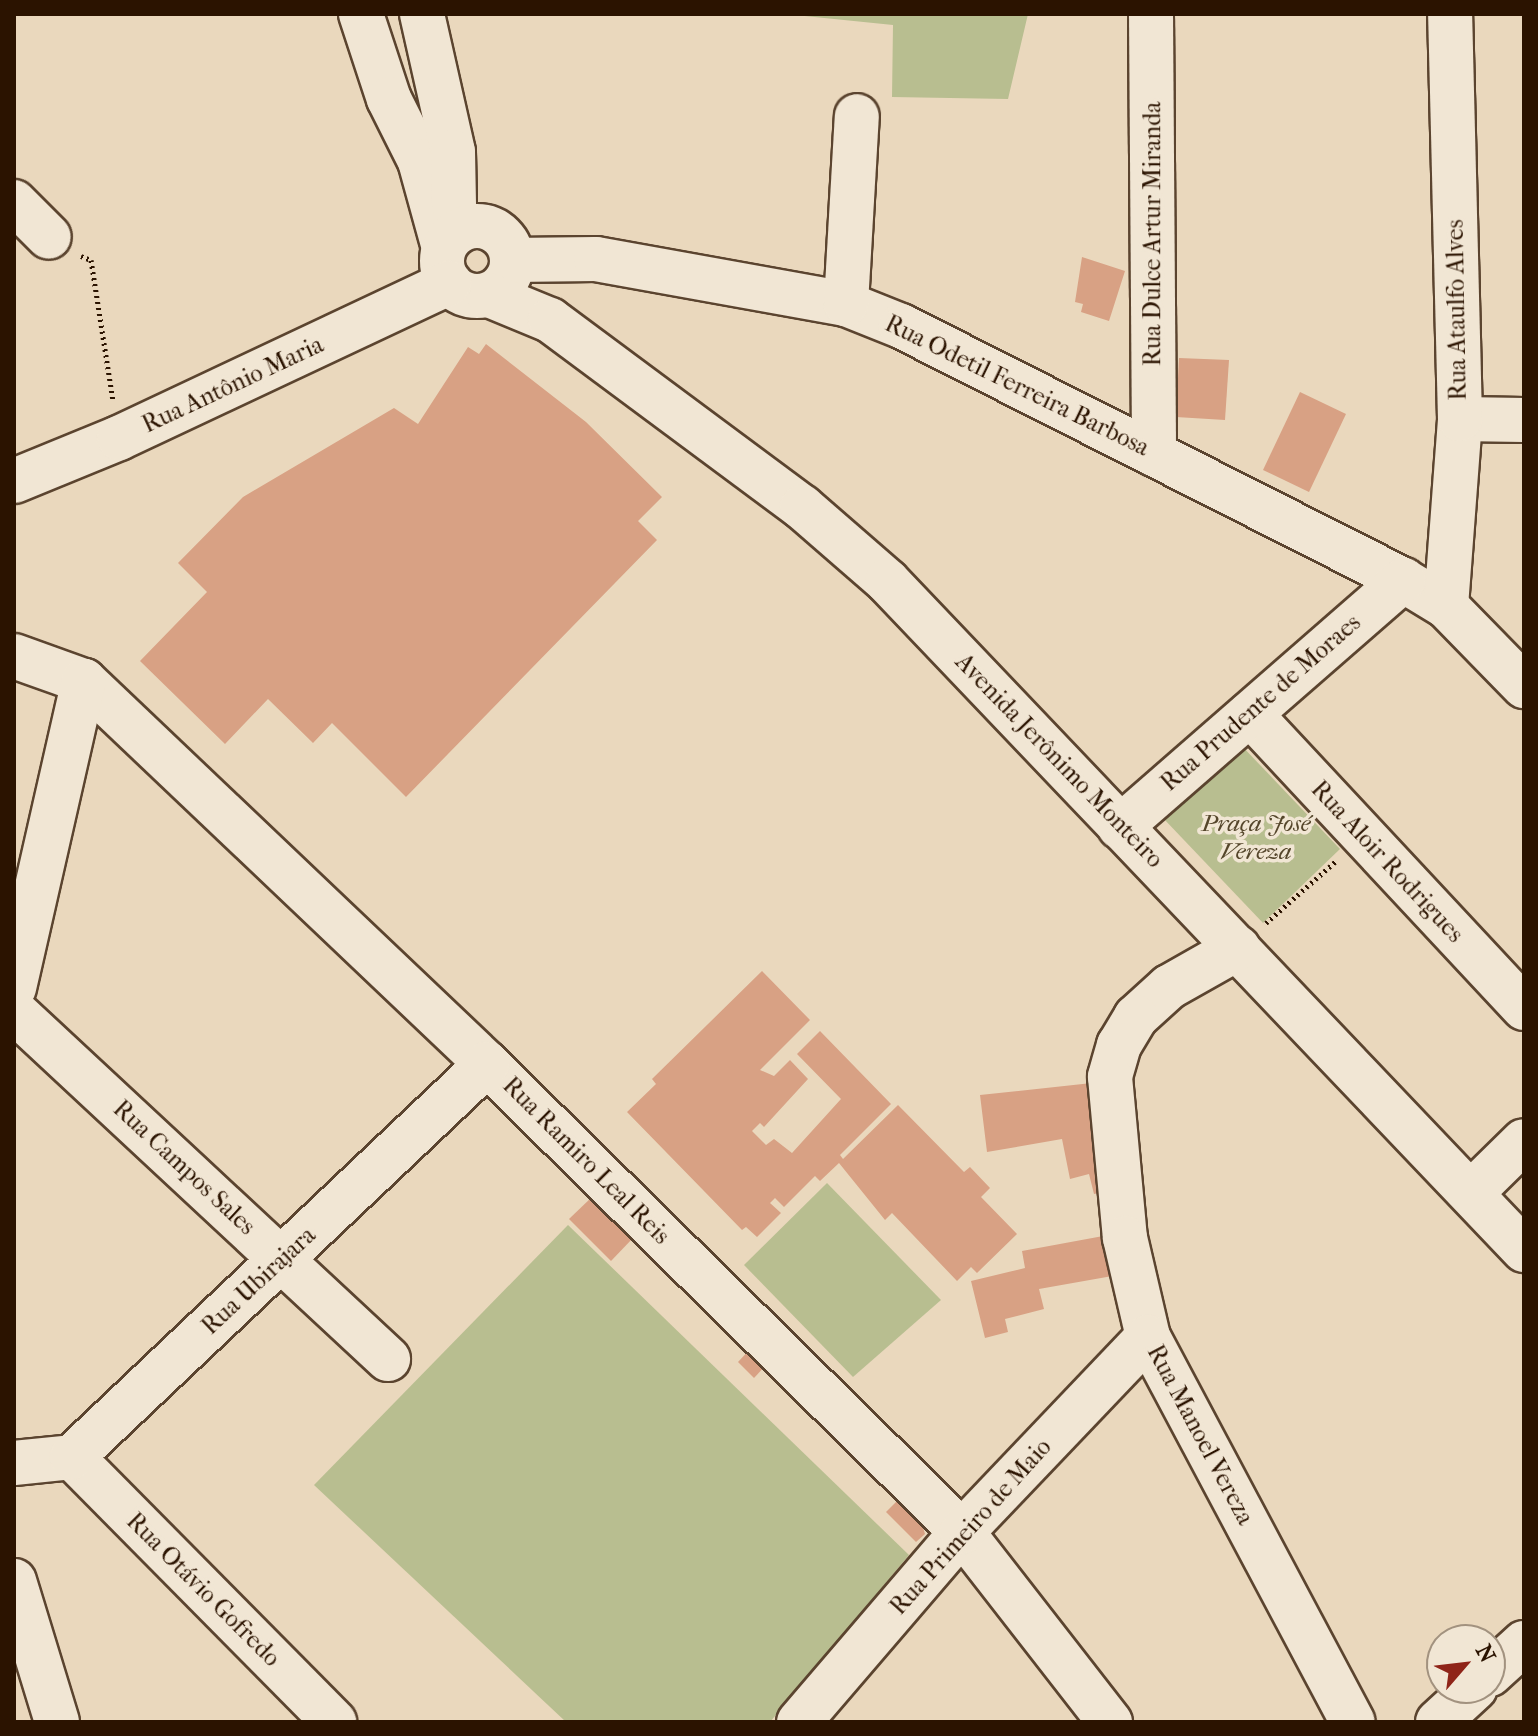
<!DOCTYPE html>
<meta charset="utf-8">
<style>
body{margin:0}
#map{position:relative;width:1538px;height:1736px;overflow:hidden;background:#ead8bd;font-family:"IM FELL French Canon",serif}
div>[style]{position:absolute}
.green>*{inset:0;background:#b8be90}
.building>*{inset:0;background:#d8a184}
.path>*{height:5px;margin-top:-2.5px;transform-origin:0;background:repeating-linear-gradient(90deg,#2b1300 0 2px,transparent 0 6px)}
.roads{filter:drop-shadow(2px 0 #5b442f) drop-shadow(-2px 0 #5b442f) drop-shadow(0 2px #5b442f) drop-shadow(0 -2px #5b442f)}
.minor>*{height:44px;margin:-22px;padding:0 22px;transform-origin:22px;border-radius:22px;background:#f1e6d4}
.minor>.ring{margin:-22px;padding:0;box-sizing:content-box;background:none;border:44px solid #f1e6d4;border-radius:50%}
span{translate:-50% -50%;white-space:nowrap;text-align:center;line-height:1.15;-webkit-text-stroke:7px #f1e6d4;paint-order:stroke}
.street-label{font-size:24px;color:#2b1300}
.park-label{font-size:24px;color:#55462b;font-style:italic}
.frame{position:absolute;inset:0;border:16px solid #2b1300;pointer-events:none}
.north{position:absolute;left:1426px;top:1624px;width:80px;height:80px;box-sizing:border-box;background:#f1e6d4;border:2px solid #a2927f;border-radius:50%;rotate:62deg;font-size:22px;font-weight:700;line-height:32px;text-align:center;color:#2b1300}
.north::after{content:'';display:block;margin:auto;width:28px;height:36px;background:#8f2418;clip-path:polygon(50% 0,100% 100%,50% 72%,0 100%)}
</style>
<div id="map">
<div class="green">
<div style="clip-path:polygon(785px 14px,1028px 14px,1008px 99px,892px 97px,893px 25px)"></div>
<div style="clip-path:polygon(1240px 744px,1340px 849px,1263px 923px,1163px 818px)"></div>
<div style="clip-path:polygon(827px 1183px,941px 1300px,853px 1377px,744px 1265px)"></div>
<div style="clip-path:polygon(568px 1225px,909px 1555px,770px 1722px,566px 1722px,314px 1485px)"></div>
</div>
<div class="building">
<div style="clip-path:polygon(1082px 257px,1125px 271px,1109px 321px,1081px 312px,1083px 304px,1075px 302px)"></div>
<div style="clip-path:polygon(486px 344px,586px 422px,662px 497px,638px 521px,657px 540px,406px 797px,332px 723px,313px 743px,268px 699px,225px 744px,140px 661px,207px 592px,178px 563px,243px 497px,394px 408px,418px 424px,468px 347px,479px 354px)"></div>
<div style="clip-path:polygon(1179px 358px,1229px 360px,1225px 420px,1176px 417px)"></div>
<div style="clip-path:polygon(1300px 392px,1346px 414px,1309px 492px,1263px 470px)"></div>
<div style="clip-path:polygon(762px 971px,810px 1020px,760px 1070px,774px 1076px,790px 1060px,808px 1079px,764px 1127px,760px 1123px,752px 1131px,766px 1145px,774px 1139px,792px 1153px,841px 1099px,797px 1054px,820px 1031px,891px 1104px,840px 1155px,843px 1159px,898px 1105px,964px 1172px,970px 1167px,990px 1188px,981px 1197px,1017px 1234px,977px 1273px,971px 1267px,957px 1281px,892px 1213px,885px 1220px,839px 1163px,820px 1181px,815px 1176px,784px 1207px,775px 1198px,770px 1203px,781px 1213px,757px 1237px,746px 1227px,742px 1230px,627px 1112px,656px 1084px,652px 1079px)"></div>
<div style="clip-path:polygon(1101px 1082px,1112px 1190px,1094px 1194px,1089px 1174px,1070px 1179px,1062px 1139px,987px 1152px,980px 1095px)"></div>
<div style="clip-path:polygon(593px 1196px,634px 1237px,611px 1261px,569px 1219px)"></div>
<div style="clip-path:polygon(1114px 1234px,1118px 1275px,1039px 1289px,1044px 1309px,1005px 1319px,1008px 1332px,985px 1338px,971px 1281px,1025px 1268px,1022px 1251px)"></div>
<div style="clip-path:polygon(753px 1346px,769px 1362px,754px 1378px,738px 1362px)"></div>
<div style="clip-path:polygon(898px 1500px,922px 1524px,925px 1534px,916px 1542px,886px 1512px)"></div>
</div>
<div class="path">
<div style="left:81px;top:256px;width:11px;rotate:22deg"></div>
<div style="left:91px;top:260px;width:143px;rotate:81.1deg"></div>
<div style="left:1266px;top:923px;width:94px;rotate:-41.5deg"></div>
</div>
<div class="roads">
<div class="minor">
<div style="left:361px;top:14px;width:89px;rotate:71.8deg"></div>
<div style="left:389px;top:99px;width:69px;rotate:63.4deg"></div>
<div style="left:420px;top:161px;width:90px;rotate:74.6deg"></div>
<div style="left:422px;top:14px;width:141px;rotate:77.3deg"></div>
<div style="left:453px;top:152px;width:53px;rotate:88.9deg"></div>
<div style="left:1151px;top:14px;width:440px;rotate:89.6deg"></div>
<div style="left:14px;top:202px;width:49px;rotate:45deg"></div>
<div class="ring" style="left:442px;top:226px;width:26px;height:26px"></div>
<div style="left:512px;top:260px;width:84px;rotate:-0.7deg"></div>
<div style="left:596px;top:259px;width:254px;rotate:10.2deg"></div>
<div style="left:846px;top:304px;width:59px;rotate:21.8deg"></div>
<div style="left:901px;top:326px;width:563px;rotate:26.84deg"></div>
<div style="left:1403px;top:580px;width:50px;rotate:31.2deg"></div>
<div style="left:1446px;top:606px;width:112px;rotate:45.7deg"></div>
<div style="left:489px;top:295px;width:66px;rotate:22.3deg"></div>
<div style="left:550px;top:320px;width:314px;rotate:36.6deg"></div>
<div style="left:802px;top:507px;width:113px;rotate:41deg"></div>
<div style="left:887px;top:581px;width:924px;rotate:46.4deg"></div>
<div style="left:846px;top:304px;width:188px;rotate:-86.7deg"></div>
<div style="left:1460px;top:419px;width:64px;rotate:0.9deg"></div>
<div style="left:14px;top:481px;width:113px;rotate:-22.3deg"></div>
<div style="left:119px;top:438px;width:365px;rotate:-25.2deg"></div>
<div style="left:1446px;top:606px;width:188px;rotate:-85.7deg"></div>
<div style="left:1460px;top:419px;width:405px;rotate:-91.4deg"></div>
<div style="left:14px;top:656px;width:74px;rotate:19.7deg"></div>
<div style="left:84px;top:681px;width:556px;rotate:43.54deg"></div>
<div style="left:487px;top:1064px;width:667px;rotate:44.57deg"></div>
<div style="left:962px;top:1532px;width:241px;rotate:52.1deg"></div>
<div style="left:1250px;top:714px;width:402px;rotate:47deg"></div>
<div style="left:1120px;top:827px;width:376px;rotate:-41.1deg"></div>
<div style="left:1238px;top:948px;width:79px;rotate:150.5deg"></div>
<div style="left:1169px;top:987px;width:45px;rotate:137.7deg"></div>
<div style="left:1136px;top:1017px;width:33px;rotate:121deg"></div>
<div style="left:1119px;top:1045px;width:33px;rotate:106deg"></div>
<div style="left:1110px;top:1077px;width:162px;rotate:84.7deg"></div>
<div style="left:1125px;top:1238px;width:102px;rotate:76.9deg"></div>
<div style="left:1148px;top:1337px;width:436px;rotate:62deg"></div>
<div style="left:14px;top:988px;width:315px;rotate:-77.2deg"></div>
<div style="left:14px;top:1011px;width:511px;rotate:42.94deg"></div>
<div style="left:1471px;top:1193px;width:74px;rotate:-44.5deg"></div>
<div style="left:72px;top:1457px;width:373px;rotate:45.3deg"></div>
<div style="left:14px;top:1463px;width:58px;rotate:-5.9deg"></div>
<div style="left:72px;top:1457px;width:572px;rotate:-43.44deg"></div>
<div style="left:14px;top:1581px;width:147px;rotate:73deg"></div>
<div style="left:1490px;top:1674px;width:46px;rotate:-42.4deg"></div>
<div style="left:799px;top:1722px;width:250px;rotate:-49.4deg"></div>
<div style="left:962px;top:1532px;width:269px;rotate:-46.4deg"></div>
<div style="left:1438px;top:1722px;width:50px;rotate:-42.6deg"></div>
</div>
</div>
<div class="street-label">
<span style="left:1153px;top:234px;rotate:-90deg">Rua Dulce Artur Miranda</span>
<span style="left:1457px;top:310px;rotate:-91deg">Rua Ataulfo Alves</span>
<span style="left:233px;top:385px;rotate:-25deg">Rua Antônio Maria</span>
<span style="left:1017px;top:386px;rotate:26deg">Rua Odetil Ferreira Barbosa</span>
<span style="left:1261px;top:703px;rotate:-41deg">Rua Prudente de Moraes</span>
<span style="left:1059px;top:761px;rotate:46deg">Avenida Jerônimo Monteiro</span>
<span style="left:1387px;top:862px;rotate:47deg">Rua Aloir Rodrigues</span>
<span style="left:586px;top:1161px;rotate:45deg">Rua Ramiro Leal Reis</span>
<span style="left:184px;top:1168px;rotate:43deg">Rua Campos Sales</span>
<span style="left:259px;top:1281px;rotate:-43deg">Rua Ubirajara</span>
<span style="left:1200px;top:1435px;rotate:62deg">Rua Manoel Vereza</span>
<span style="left:971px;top:1527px;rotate:-48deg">Rua Primeiro de Maio</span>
<span style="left:203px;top:1590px;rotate:45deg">Rua Otávio Gofredo</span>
</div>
<div class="park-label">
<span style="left:1256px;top:838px">Praça José<br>Vereza</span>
</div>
<div class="frame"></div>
<div class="north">N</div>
</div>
